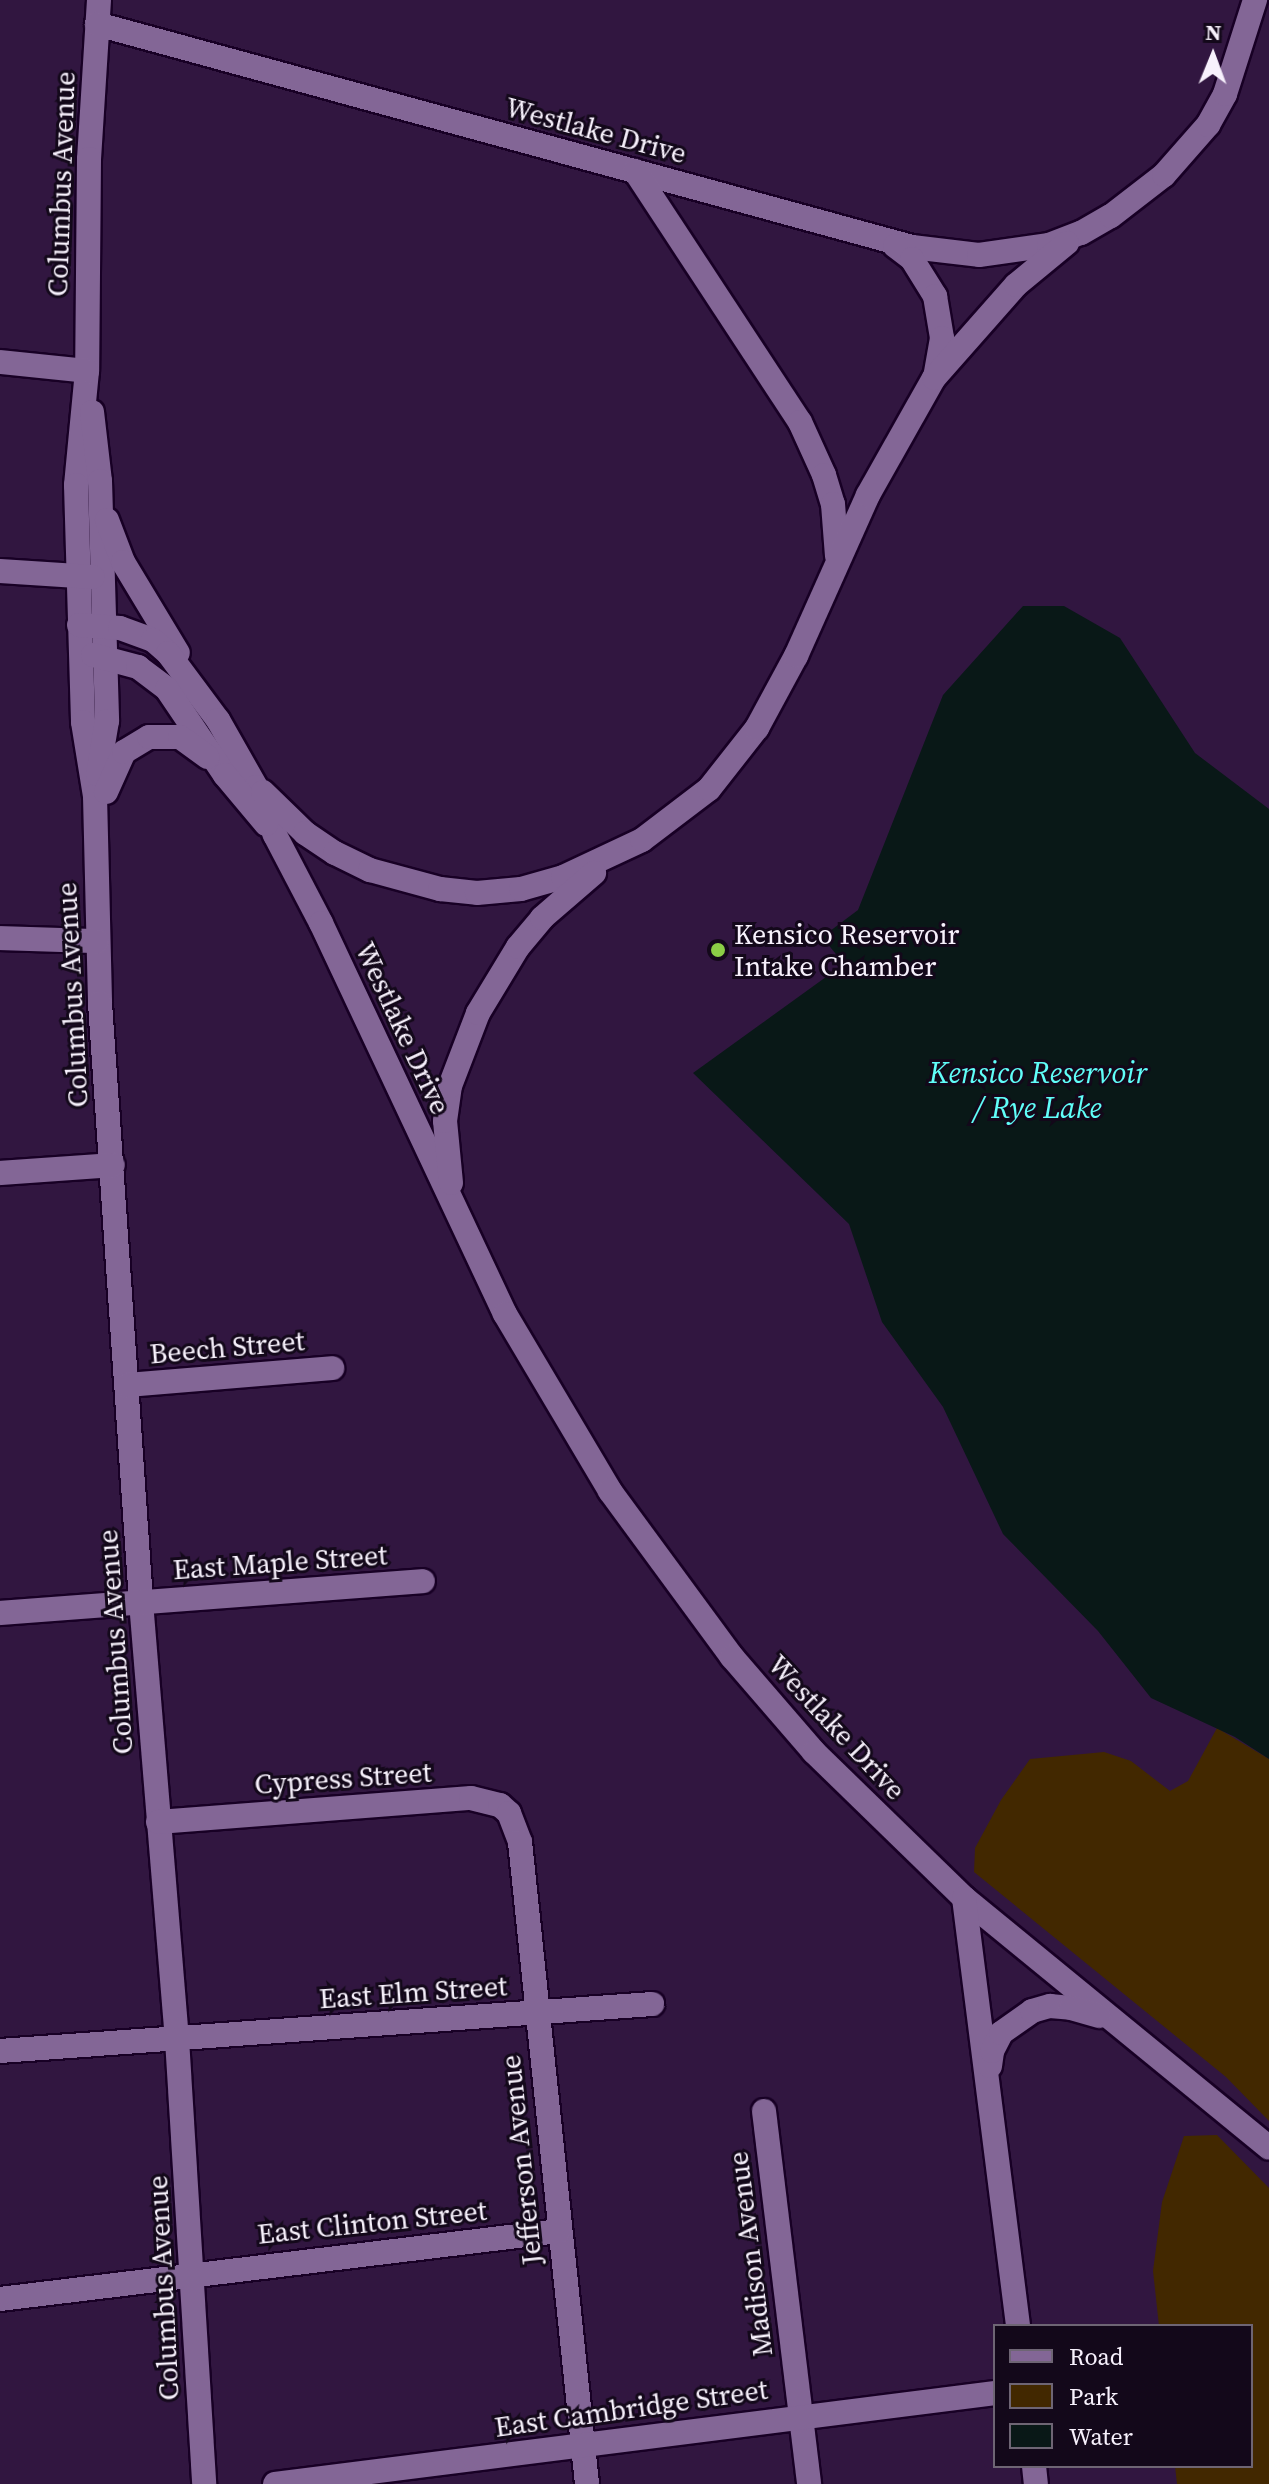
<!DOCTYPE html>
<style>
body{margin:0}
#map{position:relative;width:1269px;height:2484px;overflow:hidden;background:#311640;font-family:"Source Serif 4",serif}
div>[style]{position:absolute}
.green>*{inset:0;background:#422800}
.water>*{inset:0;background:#091817}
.roads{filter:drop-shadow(2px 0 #180025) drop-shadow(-2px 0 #180025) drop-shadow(0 2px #180025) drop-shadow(0 -2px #180025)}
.minor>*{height:24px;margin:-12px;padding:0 12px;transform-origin:12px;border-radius:12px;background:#836696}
.dots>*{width:22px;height:22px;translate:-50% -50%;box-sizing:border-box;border:4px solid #13081a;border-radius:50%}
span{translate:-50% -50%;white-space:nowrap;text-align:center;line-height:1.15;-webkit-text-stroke:6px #13081a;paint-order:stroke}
.street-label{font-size:28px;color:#f7f1fc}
.poi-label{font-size:28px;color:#f7f1fc}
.left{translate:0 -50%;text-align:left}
.water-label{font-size:30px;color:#60fef9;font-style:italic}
.legend{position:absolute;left:993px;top:2324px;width:260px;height:144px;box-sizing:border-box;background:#13081a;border:2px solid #6e6574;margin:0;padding:10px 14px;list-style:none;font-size:24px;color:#f7f1fc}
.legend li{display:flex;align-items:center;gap:16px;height:40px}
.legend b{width:40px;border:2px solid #6e6574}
.north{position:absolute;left:1173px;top:16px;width:80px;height:80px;-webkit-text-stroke:6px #13081a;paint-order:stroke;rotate:1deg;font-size:22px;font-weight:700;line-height:32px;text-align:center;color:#f7f1fc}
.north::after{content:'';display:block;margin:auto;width:28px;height:36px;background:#f7f1fc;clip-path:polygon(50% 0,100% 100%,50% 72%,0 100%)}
</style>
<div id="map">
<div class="green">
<div style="clip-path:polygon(1217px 1728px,1269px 1759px,1269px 2121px,1226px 2077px,974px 1872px,975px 1848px,1001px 1800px,1030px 1759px,1104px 1752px,1131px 1761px,1170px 1791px,1188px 1781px)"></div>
<div style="clip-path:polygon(1217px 2135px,1269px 2188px,1269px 2484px,1177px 2484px,1175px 2466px,1251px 2466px,1251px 2326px,1159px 2326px,1153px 2271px,1162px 2202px,1184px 2136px)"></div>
</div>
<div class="water">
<div style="clip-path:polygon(1023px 606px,1064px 606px,1120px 638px,1195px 753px,1269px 809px,1269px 1759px,1235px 1737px,1151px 1698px,1098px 1631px,1003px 1534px,943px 1407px,882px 1322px,849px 1224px,693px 1073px,844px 964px,822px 937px,858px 910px,943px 695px)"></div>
</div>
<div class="roads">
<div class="minor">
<div style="left:99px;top:0;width:159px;rotate:93.6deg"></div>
<div style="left:89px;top:159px;width:212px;rotate:90.5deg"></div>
<div style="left:87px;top:371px;width:115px;rotate:95.5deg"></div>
<div style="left:76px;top:485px;width:237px;rotate:88.3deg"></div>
<div style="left:83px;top:722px;width:75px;rotate:80.8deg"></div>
<div style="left:95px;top:796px;width:207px;rotate:88.6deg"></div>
<div style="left:100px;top:1003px;width:600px;rotate:86.08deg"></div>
<div style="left:141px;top:1602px;width:438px;rotate:85.3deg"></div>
<div style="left:177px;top:2039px;width:446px;rotate:86.5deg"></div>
<div style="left:97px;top:24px;width:845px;rotate:15.3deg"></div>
<div style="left:912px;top:247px;width:67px;rotate:6.8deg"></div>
<div style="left:979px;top:255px;width:71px;rotate:-8.1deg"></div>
<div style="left:1049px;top:245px;width:34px;rotate:-21deg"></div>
<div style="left:1081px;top:233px;width:34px;rotate:-30deg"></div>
<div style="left:1111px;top:216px;width:67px;rotate:-37.7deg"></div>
<div style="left:1164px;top:175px;width:67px;rotate:-48.7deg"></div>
<div style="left:1208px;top:125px;width:35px;rotate:-61deg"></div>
<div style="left:1225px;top:94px;width:99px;rotate:-72.3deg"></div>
<div style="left:635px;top:171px;width:300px;rotate:56.7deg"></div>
<div style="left:800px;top:422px;width:58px;rotate:65.6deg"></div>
<div style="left:824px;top:475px;width:30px;rotate:73deg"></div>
<div style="left:833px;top:504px;width:52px;rotate:85.6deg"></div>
<div style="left:895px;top:246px;width:21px;rotate:37deg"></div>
<div style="left:912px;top:259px;width:44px;rotate:58.1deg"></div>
<div style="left:935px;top:296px;width:43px;rotate:80.5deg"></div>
<div style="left:942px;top:338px;width:35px;rotate:100deg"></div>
<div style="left:0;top:362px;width:87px;rotate:5.9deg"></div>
<div style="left:92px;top:412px;width:69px;rotate:83.4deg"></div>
<div style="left:100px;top:481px;width:240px;rotate:88.3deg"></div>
<div style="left:107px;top:721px;width:54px;rotate:99.6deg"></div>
<div style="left:107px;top:520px;width:45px;rotate:69.1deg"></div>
<div style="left:123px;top:562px;width:106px;rotate:58.9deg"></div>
<div style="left:0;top:571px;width:93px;rotate:3.7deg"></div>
<div style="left:79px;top:625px;width:41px;rotate:4.2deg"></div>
<div style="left:120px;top:628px;width:35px;rotate:20deg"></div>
<div style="left:153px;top:640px;width:20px;rotate:41deg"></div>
<div style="left:168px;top:653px;width:84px;rotate:53.3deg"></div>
<div style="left:218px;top:720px;width:77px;rotate:60.4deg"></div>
<div style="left:256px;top:787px;width:52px;rotate:68.4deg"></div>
<div style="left:275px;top:835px;width:99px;rotate:62.4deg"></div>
<div style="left:321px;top:923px;width:432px;rotate:64.8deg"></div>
<div style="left:505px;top:1314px;width:206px;rotate:59.3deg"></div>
<div style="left:610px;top:1491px;width:206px;rotate:53.7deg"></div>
<div style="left:732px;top:1657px;width:125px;rotate:49.2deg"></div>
<div style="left:814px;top:1752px;width:209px;rotate:44.2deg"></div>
<div style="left:964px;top:1898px;width:394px;rotate:39.3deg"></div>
<div style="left:93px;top:655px;width:47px;rotate:14.9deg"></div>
<div style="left:138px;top:667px;width:36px;rotate:37deg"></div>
<div style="left:167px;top:689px;width:104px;rotate:56deg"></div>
<div style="left:225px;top:775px;width:64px;rotate:50.1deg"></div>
<div style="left:106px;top:792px;width:44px;rotate:-65.8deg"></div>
<div style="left:124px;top:752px;width:29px;rotate:-31deg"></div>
<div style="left:149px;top:737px;width:31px"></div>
<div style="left:180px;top:737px;width:34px;rotate:36deg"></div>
<div style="left:263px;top:792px;width:59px;rotate:44.3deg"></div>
<div style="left:305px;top:833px;width:36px;rotate:34deg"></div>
<div style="left:335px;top:853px;width:39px;rotate:26deg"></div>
<div style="left:370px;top:870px;width:73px;rotate:15.2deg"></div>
<div style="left:440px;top:889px;width:37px;rotate:6deg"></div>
<div style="left:477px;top:893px;width:44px;rotate:-5.2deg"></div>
<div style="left:521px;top:889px;width:44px;rotate:-15.9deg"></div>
<div style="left:563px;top:877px;width:87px;rotate:-25.1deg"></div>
<div style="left:642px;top:840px;width:84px;rotate:-37.3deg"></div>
<div style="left:709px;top:789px;width:78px;rotate:-51.8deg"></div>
<div style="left:757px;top:728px;width:82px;rotate:-61.6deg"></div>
<div style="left:796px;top:656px;width:176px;rotate:-65.9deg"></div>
<div style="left:868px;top:495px;width:134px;rotate:-60.6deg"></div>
<div style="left:934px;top:378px;width:124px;rotate:-48.6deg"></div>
<div style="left:1016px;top:285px;width:66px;rotate:-39.5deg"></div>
<div style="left:0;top:938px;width:97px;rotate:1.8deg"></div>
<div style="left:0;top:1173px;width:113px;rotate:-4deg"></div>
<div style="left:451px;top:1183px;width:62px;rotate:-95.5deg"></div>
<div style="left:445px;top:1121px;width:35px;rotate:-82deg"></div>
<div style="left:450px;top:1086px;width:78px;rotate:-69deg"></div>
<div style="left:478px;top:1013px;width:77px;rotate:-58.8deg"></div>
<div style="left:518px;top:947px;width:38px;rotate:-50deg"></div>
<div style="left:542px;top:918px;width:69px;rotate:-40.9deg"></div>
<div style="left:127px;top:1385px;width:206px;rotate:-4.7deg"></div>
<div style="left:0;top:1613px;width:424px;rotate:-4.3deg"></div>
<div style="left:158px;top:1822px;width:314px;rotate:-4.4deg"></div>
<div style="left:471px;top:1798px;width:30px;rotate:14deg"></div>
<div style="left:500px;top:1805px;width:12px;rotate:42deg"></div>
<div style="left:509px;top:1813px;width:31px;rotate:69deg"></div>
<div style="left:520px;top:1842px;width:645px;rotate:84.04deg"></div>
<div style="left:964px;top:1898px;width:431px;rotate:82.8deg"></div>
<div style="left:0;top:2051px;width:654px;rotate:-4.12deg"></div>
<div style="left:990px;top:2066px;width:15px;rotate:-82deg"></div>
<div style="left:992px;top:2051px;width:20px;rotate:-63deg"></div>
<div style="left:1001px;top:2033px;width:38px;rotate:-35deg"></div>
<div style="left:1032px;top:2011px;width:19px;rotate:-16deg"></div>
<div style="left:1050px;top:2006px;width:21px;rotate:5deg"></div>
<div style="left:1071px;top:2008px;width:29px;rotate:16deg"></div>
<div style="left:764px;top:2111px;width:376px;rotate:83.1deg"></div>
<div style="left:0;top:2299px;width:563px;rotate:-6.94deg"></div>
<div style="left:1034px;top:2466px;width:18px;rotate:84deg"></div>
<div style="left:275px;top:2484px;width:726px;rotate:-7.2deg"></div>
</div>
</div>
<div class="dots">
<div style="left:718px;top:950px;background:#8bce46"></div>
</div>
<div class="street-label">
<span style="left:596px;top:130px;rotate:15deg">Westlake Drive</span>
<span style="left:61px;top:184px;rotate:-88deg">Columbus Avenue</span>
<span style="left:72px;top:995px;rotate:-93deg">Columbus Avenue</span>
<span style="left:403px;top:1028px;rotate:65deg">Westlake Drive</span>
<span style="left:227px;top:1347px;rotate:-5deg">Beech Street</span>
<span style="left:280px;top:1562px;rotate:-4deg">East Maple Street</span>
<span style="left:115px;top:1642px;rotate:-94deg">Columbus Avenue</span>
<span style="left:837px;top:1727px;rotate:47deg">Westlake Drive</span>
<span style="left:343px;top:1778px;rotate:-4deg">Cypress Street</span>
<span style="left:413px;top:1992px;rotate:-4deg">East Elm Street</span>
<span style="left:521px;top:2160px;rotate:-96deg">Jefferson Avenue</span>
<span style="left:372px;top:2222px;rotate:-6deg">East Clinton Street</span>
<span style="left:750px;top:2254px;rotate:-97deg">Madison Avenue</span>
<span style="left:163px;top:2288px;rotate:-93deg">Columbus Avenue</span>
<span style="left:631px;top:2408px;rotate:-8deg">East Cambridge Street</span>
</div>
<div class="poi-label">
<span class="left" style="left:734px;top:950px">Kensico Reservoir<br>Intake Chamber</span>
</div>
<div class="water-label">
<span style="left:1038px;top:1090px">Kensico Reservoir<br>/ Rye Lake</span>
</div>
<ul class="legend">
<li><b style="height:10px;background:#836696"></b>Road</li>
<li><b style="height:22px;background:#422800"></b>Park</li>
<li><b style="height:22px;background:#091817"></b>Water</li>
</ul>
<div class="north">N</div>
</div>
